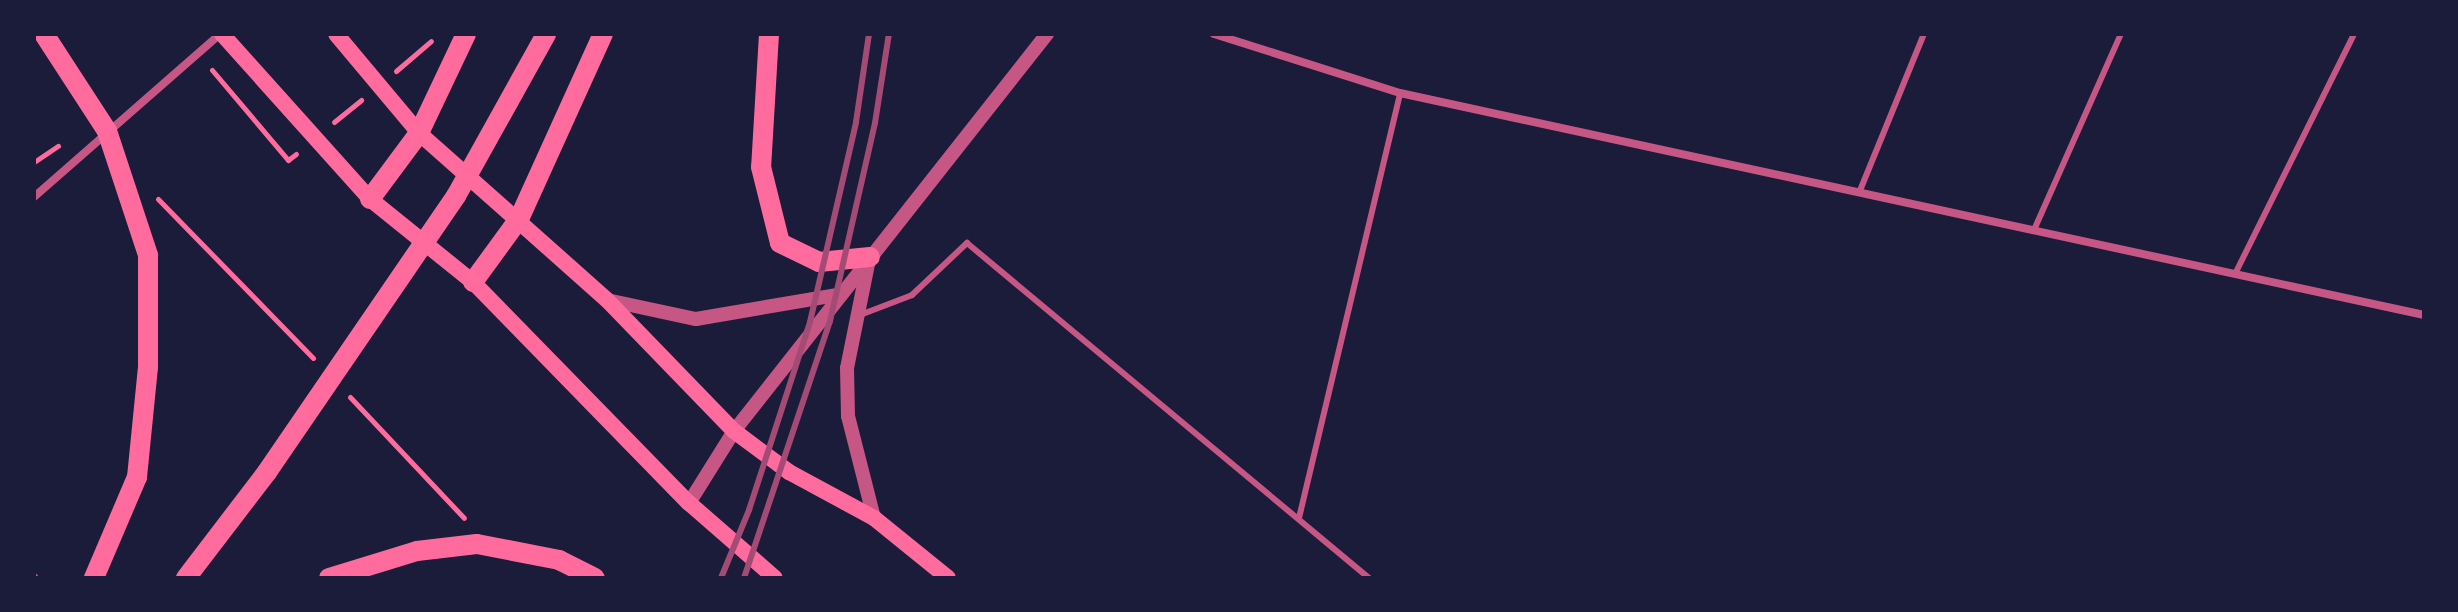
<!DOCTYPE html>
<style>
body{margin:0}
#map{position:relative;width:2458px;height:612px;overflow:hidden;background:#1b1b3a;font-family:Karla,sans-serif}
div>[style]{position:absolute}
.path>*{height:5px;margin:-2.5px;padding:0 2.5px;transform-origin:2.5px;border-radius:2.5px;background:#ff6b9d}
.service>*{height:6px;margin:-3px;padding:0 3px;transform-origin:3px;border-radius:3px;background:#c65784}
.minor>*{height:8px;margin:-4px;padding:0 4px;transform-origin:4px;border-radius:4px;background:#c65784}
.tertiary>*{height:14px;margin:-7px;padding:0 7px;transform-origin:7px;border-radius:7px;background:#c65784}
.secondary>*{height:16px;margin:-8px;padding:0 8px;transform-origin:8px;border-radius:8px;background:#ff6b9d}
.primary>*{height:20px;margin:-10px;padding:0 10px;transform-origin:10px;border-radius:10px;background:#ff6b9d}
.rail>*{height:6px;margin:-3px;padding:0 3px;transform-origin:3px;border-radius:3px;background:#a44b75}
span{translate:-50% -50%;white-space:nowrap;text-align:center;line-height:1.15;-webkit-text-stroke:6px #1b1b3a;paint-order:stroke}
.frame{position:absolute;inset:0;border:36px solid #1b1b3a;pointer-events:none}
</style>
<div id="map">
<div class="path">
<div style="left:212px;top:70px;width:118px;rotate:49.8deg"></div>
<div style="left:288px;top:160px;width:10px;rotate:-37deg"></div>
<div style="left:396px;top:71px;width:46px;rotate:-40.6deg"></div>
<div style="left:334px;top:122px;width:35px;rotate:-39deg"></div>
<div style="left:34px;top:162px;width:29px;rotate:-34deg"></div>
<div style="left:158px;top:199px;width:222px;rotate:45.7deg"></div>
<div style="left:350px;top:397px;width:166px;rotate:46.7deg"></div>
</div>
<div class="service">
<div style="left:1859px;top:193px;width:172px;rotate:-67.8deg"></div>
<div style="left:2034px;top:230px;width:214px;rotate:-66.1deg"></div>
<div style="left:2235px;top:274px;width:268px;rotate:-63.6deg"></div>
<div style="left:860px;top:315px;width:56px;rotate:-21deg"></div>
<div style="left:912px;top:295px;width:76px;rotate:-43.4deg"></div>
<div style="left:967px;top:243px;width:523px;rotate:39.81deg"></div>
<div style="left:1299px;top:518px;width:437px;rotate:-76.6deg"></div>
</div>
<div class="minor">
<div style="left:1214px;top:34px;width:195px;rotate:17.6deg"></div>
<div style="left:1400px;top:93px;width:1048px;rotate:12.23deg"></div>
<div style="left:34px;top:197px;width:247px;rotate:-41.2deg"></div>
<div style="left:34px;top:577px;width:1px;rotate:45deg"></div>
</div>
<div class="tertiary">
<div style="left:868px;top:264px;width:106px;rotate:101.4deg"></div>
<div style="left:847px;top:368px;width:48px;rotate:88.8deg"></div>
<div style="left:848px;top:416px;width:105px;rotate:75.7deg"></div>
<div style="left:607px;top:300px;width:91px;rotate:12.1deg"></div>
<div style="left:696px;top:319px;width:148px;rotate:-9.7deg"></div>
<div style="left:689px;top:503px;width:85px;rotate:-58deg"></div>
<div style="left:734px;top:431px;width:506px;rotate:-51.75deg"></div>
</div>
<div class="secondary">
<div style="left:222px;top:34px;width:222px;rotate:48.1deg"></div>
<div style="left:370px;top:199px;width:132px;rotate:38.9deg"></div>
<div style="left:473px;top:282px;width:309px;rotate:45.7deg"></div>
<div style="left:689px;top:503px;width:114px;rotate:41.1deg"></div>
<div style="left:336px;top:34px;width:129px;rotate:50deg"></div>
<div style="left:419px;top:133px;width:251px;rotate:41.6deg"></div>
<div style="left:607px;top:300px;width:182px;rotate:45.9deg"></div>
<div style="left:734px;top:431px;width:69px;rotate:36.7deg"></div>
<div style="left:789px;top:472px;width:97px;rotate:28.4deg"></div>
<div style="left:874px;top:518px;width:95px;rotate:39deg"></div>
</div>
<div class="primary">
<div style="left:44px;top:34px;width:116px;rotate:57deg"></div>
<div style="left:107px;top:131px;width:131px;rotate:71.7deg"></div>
<div style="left:148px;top:255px;width:112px;rotate:90deg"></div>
<div style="left:148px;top:367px;width:111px;rotate:95.7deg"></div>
<div style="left:137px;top:477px;width:110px;rotate:113.1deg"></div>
<div style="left:769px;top:34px;width:133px;rotate:93.4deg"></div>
<div style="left:761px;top:167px;width:78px;rotate:76deg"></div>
<div style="left:780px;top:243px;width:43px;rotate:26deg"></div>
<div style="left:819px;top:262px;width:51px;rotate:-5.6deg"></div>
<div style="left:370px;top:199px;width:82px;rotate:-53.4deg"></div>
<div style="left:419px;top:133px;width:110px;rotate:-64.6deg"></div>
<div style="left:473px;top:282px;width:78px;rotate:-53.9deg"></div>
<div style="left:519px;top:219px;width:203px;rotate:-65.6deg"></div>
<div style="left:186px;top:578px;width:133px;rotate:-52.6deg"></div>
<div style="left:267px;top:472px;width:335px;rotate:-55.6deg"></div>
<div style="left:456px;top:196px;width:185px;rotate:-60.9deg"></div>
<div style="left:329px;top:578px;width:92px;rotate:-17.1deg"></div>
<div style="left:417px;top:551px;width:60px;rotate:-6.7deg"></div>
<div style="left:477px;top:544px;width:84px;rotate:11deg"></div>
<div style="left:559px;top:560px;width:40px;rotate:26.6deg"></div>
</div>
<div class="rail">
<div style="left:721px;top:578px;width:74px;rotate:-67.6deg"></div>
<div style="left:749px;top:510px;width:198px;rotate:-72deg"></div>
<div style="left:810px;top:322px;width:205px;rotate:-77deg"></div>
<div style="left:856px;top:122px;width:89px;rotate:-81.6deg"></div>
<div style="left:744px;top:578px;width:271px;rotate:-71.5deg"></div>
<div style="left:830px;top:321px;width:203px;rotate:-77.2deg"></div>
<div style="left:875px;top:123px;width:90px;rotate:-81.1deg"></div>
</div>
<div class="frame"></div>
</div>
